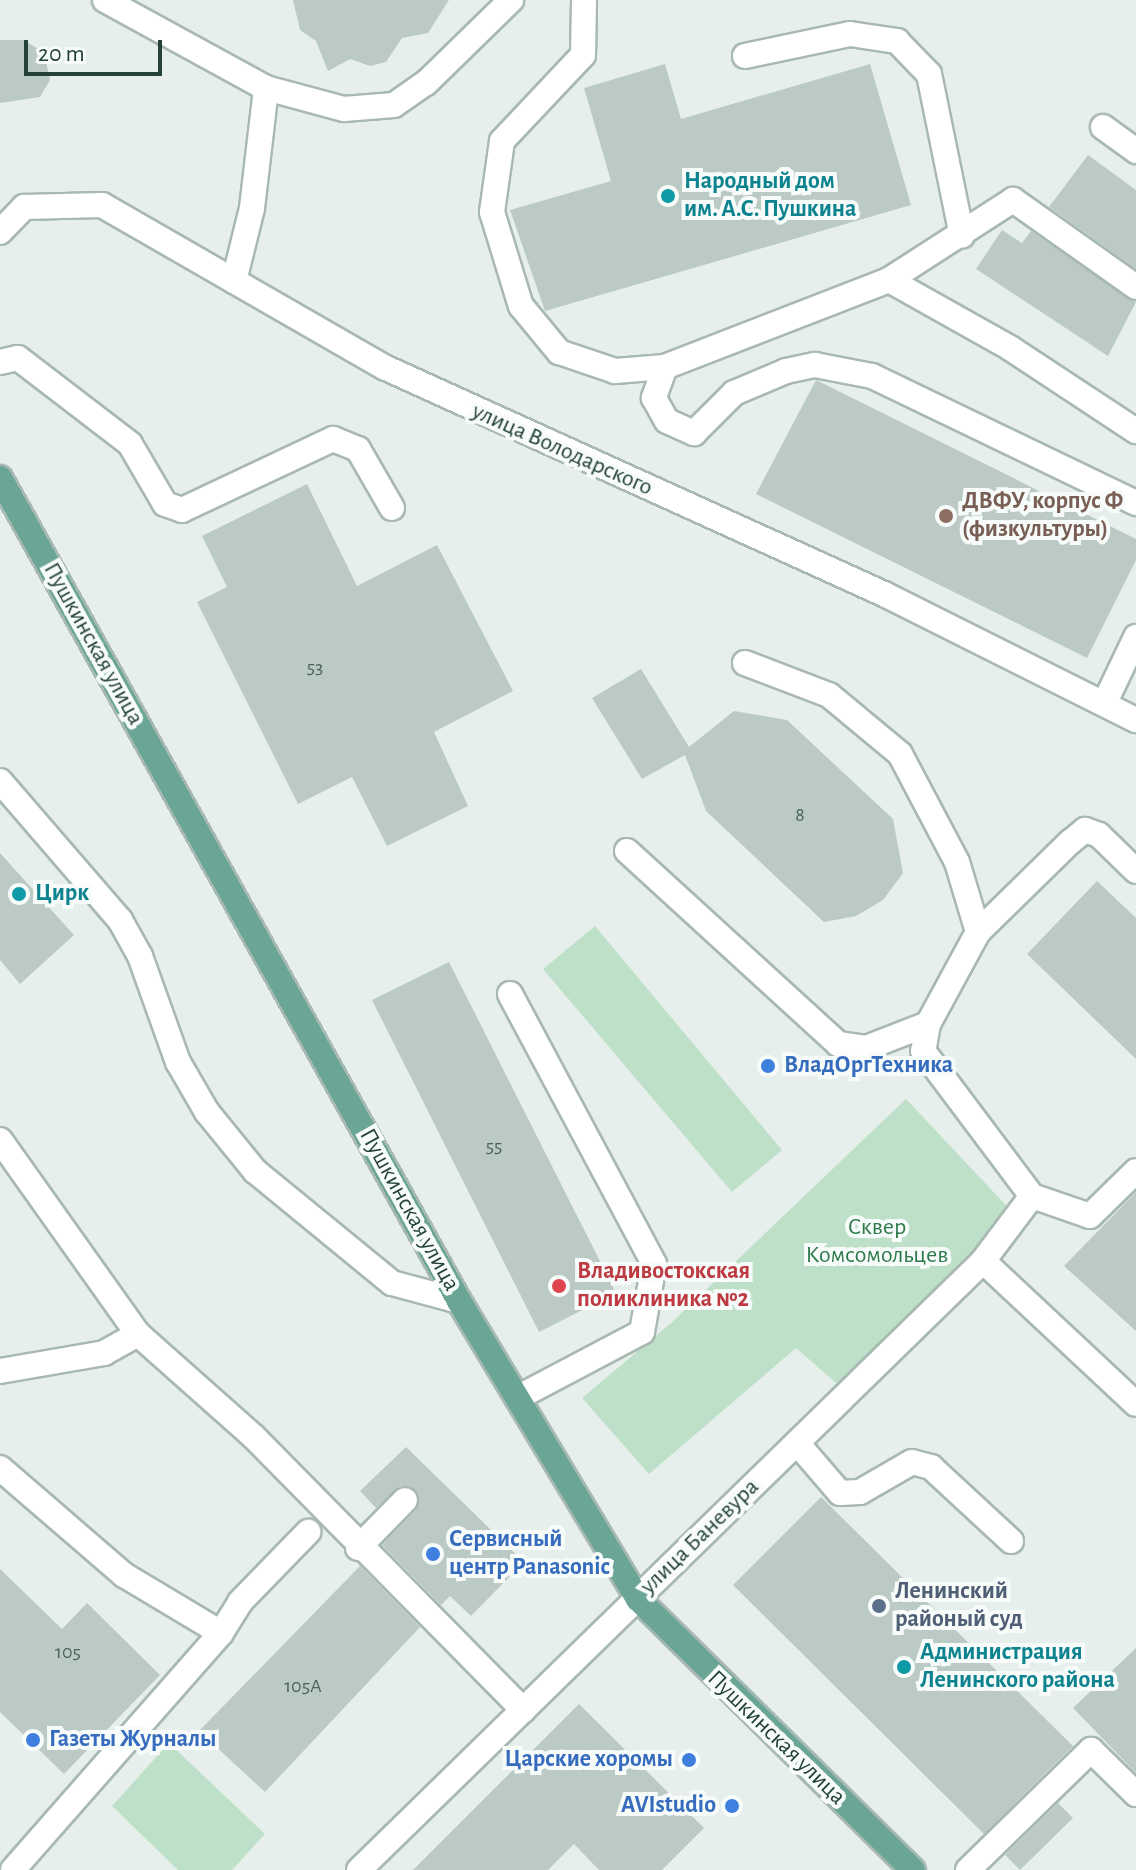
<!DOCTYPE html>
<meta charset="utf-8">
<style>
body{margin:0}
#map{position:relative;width:1136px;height:1870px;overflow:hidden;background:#e6efeb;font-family:"Alegreya Sans",sans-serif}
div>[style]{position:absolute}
.green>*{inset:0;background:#bfe0c8}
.building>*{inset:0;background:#bbcac4}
.roads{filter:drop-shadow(2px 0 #a8b8b2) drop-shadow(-2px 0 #a8b8b2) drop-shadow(0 2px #a8b8b2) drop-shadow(0 -2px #a8b8b2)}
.minor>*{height:24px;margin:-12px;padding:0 12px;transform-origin:12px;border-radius:12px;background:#fff}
.major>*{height:24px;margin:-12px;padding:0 12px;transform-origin:12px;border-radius:12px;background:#6aa596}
.dots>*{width:22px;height:22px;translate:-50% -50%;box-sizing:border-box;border:4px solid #f7fbf9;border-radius:50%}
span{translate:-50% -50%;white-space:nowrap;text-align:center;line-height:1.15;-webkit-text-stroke:8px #f7fbf9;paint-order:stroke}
.number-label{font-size:20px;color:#4a645c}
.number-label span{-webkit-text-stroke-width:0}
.culture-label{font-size:24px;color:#0d838f;font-weight:700}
.left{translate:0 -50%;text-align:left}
.street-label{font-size:24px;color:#24423a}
.education-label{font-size:24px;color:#785e54;font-weight:700}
.shop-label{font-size:24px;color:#366cbe;font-weight:700}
.right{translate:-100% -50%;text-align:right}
.park-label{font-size:24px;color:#2d7a4b}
.health-label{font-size:24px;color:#be3a42;font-weight:700}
.service-label{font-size:24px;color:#4e5e75;font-weight:700}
.scale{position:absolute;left:24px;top:40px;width:138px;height:36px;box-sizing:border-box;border:4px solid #24423a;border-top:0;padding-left:10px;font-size:24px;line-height:28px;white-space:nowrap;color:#24423a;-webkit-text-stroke:6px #f7fbf9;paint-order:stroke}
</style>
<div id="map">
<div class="green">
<div style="clip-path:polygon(595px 926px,782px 1150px,732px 1192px,543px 969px)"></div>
<div style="clip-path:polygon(906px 1099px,1019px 1219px,843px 1389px,796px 1348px,649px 1474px,582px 1398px,670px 1324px)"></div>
<div style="clip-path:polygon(169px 1743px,265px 1834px,232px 1870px,178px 1870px,112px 1806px)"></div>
</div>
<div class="building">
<div style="clip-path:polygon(293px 0,449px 0,428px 33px,402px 38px,386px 62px,370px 66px,350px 59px,328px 71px,316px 41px,300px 30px)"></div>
<div style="clip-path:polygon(0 40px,23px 40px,44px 52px,50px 80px,40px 97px,0 103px)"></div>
<div style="clip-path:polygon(665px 64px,681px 119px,870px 64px,911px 205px,545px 311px,510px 210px,611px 181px,584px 88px)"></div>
<div style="clip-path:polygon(1088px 155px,1136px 190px,1136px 269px,1049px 207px)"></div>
<div style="clip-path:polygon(1002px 230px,1022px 243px,1031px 231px,1136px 302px,1108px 356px,976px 269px)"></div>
<div style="clip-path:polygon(816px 380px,1136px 539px,1136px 560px,1087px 658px,756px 494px)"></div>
<div style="clip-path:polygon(307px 484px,357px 586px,437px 545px,513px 691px,434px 732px,468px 806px,387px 846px,352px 777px,298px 804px,197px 602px,227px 587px,202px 536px)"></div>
<div style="clip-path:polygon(641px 669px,689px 747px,734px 711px,787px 720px,893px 819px,903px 873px,883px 900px,856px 916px,824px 922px,706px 811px,685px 755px,642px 779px,592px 698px)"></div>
<div style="clip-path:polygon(0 853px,74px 935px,20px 984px,0 960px)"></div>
<div style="clip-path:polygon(1097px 881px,1136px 918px,1136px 1059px,1027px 954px)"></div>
<div style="clip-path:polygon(449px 962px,616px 1293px,539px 1332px,372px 1000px)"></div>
<div style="clip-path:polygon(1136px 1192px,1136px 1331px,1064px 1266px)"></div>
<div style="clip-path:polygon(406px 1447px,524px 1562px,471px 1616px,450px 1596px,441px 1605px,382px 1545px,416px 1510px,416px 1490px,400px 1486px,376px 1508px,360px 1491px)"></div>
<div style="clip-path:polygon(821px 1497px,1073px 1746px,984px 1834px,733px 1585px)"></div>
<div style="clip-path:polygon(360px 1566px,420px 1627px,265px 1792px,199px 1731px)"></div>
<div style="clip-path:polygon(0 1569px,62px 1629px,87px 1603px,160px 1675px,64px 1774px,0 1712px)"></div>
<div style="clip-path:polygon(1136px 1648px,1136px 1773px,1073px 1708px)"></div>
<div style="clip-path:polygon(579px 1704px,704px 1828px,662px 1870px,599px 1870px,574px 1844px,548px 1870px,413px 1870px)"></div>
<div style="clip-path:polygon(1058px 1803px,1073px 1818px,1020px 1870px,1005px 1855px)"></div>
</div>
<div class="roads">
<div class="minor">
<div style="left:105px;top:0;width:183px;rotate:28.7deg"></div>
<div style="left:584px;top:0;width:55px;rotate:91deg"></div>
<div style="left:583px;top:55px;width:118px;rotate:133.3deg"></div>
<div style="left:502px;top:141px;width:72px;rotate:98deg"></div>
<div style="left:492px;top:212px;width:98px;rotate:72.9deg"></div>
<div style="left:521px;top:306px;width:60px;rotate:50.4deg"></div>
<div style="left:559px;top:352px;width:59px;rotate:18.7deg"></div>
<div style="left:615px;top:371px;width:50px;rotate:-4.6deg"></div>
<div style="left:745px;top:56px;width:107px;rotate:-11.8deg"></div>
<div style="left:850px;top:34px;width:48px;rotate:8.5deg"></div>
<div style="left:897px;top:41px;width:46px;rotate:45.9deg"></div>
<div style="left:929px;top:74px;width:165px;rotate:78.5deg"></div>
<div style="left:1103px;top:127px;width:41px;rotate:36deg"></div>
<div style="left:0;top:232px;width:35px;rotate:-46deg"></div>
<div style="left:24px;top:207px;width:78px;rotate:-1.5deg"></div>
<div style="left:102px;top:205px;width:327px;rotate:29.9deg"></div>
<div style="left:386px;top:368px;width:547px;rotate:24.41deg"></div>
<div style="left:884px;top:594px;width:282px;rotate:26.6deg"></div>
<div style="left:889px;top:280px;width:139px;rotate:29.3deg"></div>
<div style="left:1010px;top:348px;width:151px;rotate:33.4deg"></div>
<div style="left:234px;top:281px;width:75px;rotate:-76.1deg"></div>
<div style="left:252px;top:208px;width:121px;rotate:-83.3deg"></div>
<div style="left:266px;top:88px;width:81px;rotate:15.1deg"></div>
<div style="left:344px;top:109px;width:50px;rotate:-4.6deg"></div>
<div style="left:394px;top:105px;width:39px;rotate:-35deg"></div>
<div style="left:426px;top:83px;width:119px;rotate:-44.3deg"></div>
<div style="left:1136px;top:287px;width:151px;rotate:-144.7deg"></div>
<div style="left:1013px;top:200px;width:148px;rotate:147.2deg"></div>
<div style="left:889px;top:280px;width:240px;rotate:158.8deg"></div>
<div style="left:665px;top:367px;width:33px;rotate:110deg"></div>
<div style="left:654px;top:398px;width:26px;rotate:61deg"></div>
<div style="left:667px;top:421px;width:30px;rotate:24deg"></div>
<div style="left:694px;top:433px;width:57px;rotate:-45deg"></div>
<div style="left:734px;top:393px;width:56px;rotate:-22.9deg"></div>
<div style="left:786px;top:371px;width:30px;rotate:-12deg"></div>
<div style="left:815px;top:365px;width:58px;rotate:10.9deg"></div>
<div style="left:872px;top:376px;width:293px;rotate:25.7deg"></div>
<div style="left:0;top:362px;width:18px;rotate:-13deg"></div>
<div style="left:18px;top:358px;width:141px;rotate:37.5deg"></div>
<div style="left:130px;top:444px;width:69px;rotate:59.7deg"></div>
<div style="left:165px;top:504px;width:18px;rotate:19deg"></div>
<div style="left:182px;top:510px;width:167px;rotate:-25.2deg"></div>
<div style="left:333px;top:439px;width:27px;rotate:22deg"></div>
<div style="left:358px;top:449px;width:68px;rotate:60deg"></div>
<div style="left:745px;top:663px;width:90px;rotate:20.9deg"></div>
<div style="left:829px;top:695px;width:92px;rotate:39.7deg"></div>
<div style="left:900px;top:754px;width:122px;rotate:62.2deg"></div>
<div style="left:957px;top:862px;width:73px;rotate:73.3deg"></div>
<div style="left:1106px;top:700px;width:70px;rotate:-64.5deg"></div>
<div style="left:0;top:781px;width:184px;rotate:49.2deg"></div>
<div style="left:120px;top:920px;width:41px;rotate:60.9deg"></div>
<div style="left:140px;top:956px;width:113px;rotate:70.3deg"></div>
<div style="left:178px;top:1062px;width:58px;rotate:59.9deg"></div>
<div style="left:207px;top:1112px;width:76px;rotate:50.9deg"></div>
<div style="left:255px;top:1171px;width:177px;rotate:39.3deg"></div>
<div style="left:392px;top:1283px;width:69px;rotate:15deg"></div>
<div style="left:627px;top:851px;width:286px;rotate:42.4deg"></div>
<div style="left:838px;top:1044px;width:28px;rotate:8deg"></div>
<div style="left:866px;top:1048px;width:66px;rotate:-21.2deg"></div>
<div style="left:1136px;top:871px;width:52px;rotate:-135.8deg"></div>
<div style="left:1099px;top:835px;width:15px;rotate:-160deg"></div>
<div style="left:1085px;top:830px;width:19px;rotate:141deg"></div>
<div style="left:1070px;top:842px;width:129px;rotate:135.6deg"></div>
<div style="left:978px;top:932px;width:105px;rotate:118.5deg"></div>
<div style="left:928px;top:1024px;width:27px;rotate:100deg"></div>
<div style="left:923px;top:1051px;width:181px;rotate:53.1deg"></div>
<div style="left:1032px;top:1196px;width:61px;rotate:19deg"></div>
<div style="left:1090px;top:1216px;width:64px;rotate:-44.4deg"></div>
<div style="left:510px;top:994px;width:306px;rotate:61.9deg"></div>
<div style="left:654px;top:1264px;width:69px;rotate:100deg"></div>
<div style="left:642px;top:1332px;width:141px;rotate:152.2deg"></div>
<div style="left:0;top:1140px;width:238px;rotate:54.6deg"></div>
<div style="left:138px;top:1334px;width:154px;rotate:41.6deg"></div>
<div style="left:253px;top:1436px;width:385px;rotate:45.4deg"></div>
<div style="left:983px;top:1261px;width:209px;rotate:43.1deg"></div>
<div style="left:0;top:1371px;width:106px;rotate:-9.8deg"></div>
<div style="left:104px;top:1353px;width:39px;rotate:-29deg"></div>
<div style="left:797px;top:1443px;width:66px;rotate:49.3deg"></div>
<div style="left:840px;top:1493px;width:20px;rotate:-3deg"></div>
<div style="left:860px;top:1492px;width:60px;rotate:-30deg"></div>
<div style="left:912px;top:1462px;width:20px;rotate:15deg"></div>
<div style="left:931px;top:1467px;width:109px;rotate:42.8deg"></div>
<div style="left:0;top:1468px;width:164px;rotate:40.8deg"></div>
<div style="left:124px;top:1575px;width:113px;rotate:30.9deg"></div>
<div style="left:221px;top:1633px;width:315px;rotate:131.3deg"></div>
<div style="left:358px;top:1548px;width:67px;rotate:-45.6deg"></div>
<div style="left:221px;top:1633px;width:36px;rotate:-58deg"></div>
<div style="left:240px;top:1602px;width:98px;rotate:-45.8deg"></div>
<div style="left:359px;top:1870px;width:872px;rotate:-44.3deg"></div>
<div style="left:983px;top:1261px;width:81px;rotate:-53deg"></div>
<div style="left:968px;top:1870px;width:172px;rotate:-44.3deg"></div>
<div style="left:1091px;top:1750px;width:63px;rotate:44.4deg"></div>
</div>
<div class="major">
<div style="left:0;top:478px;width:942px;rotate:60.85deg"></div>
<div style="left:459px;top:1301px;width:348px;rotate:59deg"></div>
<div style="left:638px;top:1599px;width:386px;rotate:44.6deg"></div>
</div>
</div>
<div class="dots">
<div style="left:668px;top:196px;background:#0f9aa8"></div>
<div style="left:946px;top:516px;background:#8d6e63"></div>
<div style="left:19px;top:894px;background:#0f9aa8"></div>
<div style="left:768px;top:1066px;background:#3f7fe0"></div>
<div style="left:559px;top:1286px;background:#e0444e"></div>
<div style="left:433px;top:1554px;background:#3f7fe0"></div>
<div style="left:879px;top:1606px;background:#5c6f8a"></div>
<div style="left:904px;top:1667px;background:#0f9aa8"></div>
<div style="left:33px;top:1740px;background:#3f7fe0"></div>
<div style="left:689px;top:1760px;background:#3f7fe0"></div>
<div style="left:732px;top:1806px;background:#3f7fe0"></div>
</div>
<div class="number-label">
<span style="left:315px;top:667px">53</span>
<span style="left:800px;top:815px">8</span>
<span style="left:494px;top:1146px">55</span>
<span style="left:68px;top:1652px">105</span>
<span style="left:303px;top:1686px">105А</span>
</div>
<div class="culture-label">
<span class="left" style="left:684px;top:196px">Народный дом<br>им. А.С. Пушкина</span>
<span class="left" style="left:35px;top:894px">Цирк</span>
<span class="left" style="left:920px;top:1667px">Администрация<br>Ленинского района</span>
</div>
<div class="street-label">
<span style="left:562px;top:450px;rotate:24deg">улица Володарского</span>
<span style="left:93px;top:644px;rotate:61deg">Пушкинская улица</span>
<span style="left:409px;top:1210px;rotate:61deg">Пушкинская улица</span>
<span style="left:700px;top:1537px;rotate:-44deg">улица Баневура</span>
<span style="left:776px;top:1738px;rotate:44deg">Пушкинская улица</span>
</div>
<div class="education-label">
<span class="left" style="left:962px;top:516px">ДВФУ, корпус Ф<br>(физкультуры)</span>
</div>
<div class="shop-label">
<span class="left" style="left:784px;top:1066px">ВладОргТехника</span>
<span class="left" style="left:449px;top:1554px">Сервисный<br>центр Panasonic</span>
<span class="left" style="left:49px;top:1740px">Газеты Журналы</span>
<span class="right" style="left:673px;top:1760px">Царские хоромы</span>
<span class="right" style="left:716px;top:1806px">AVIstudio</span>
</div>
<div class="park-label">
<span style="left:877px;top:1242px">Сквер<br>Комсомольцев</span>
</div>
<div class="health-label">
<span class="left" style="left:577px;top:1286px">Владивостокская<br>поликлиника №2</span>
</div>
<div class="service-label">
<span class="left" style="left:895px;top:1606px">Ленинский<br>районый суд</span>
</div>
<div class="scale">20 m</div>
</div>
